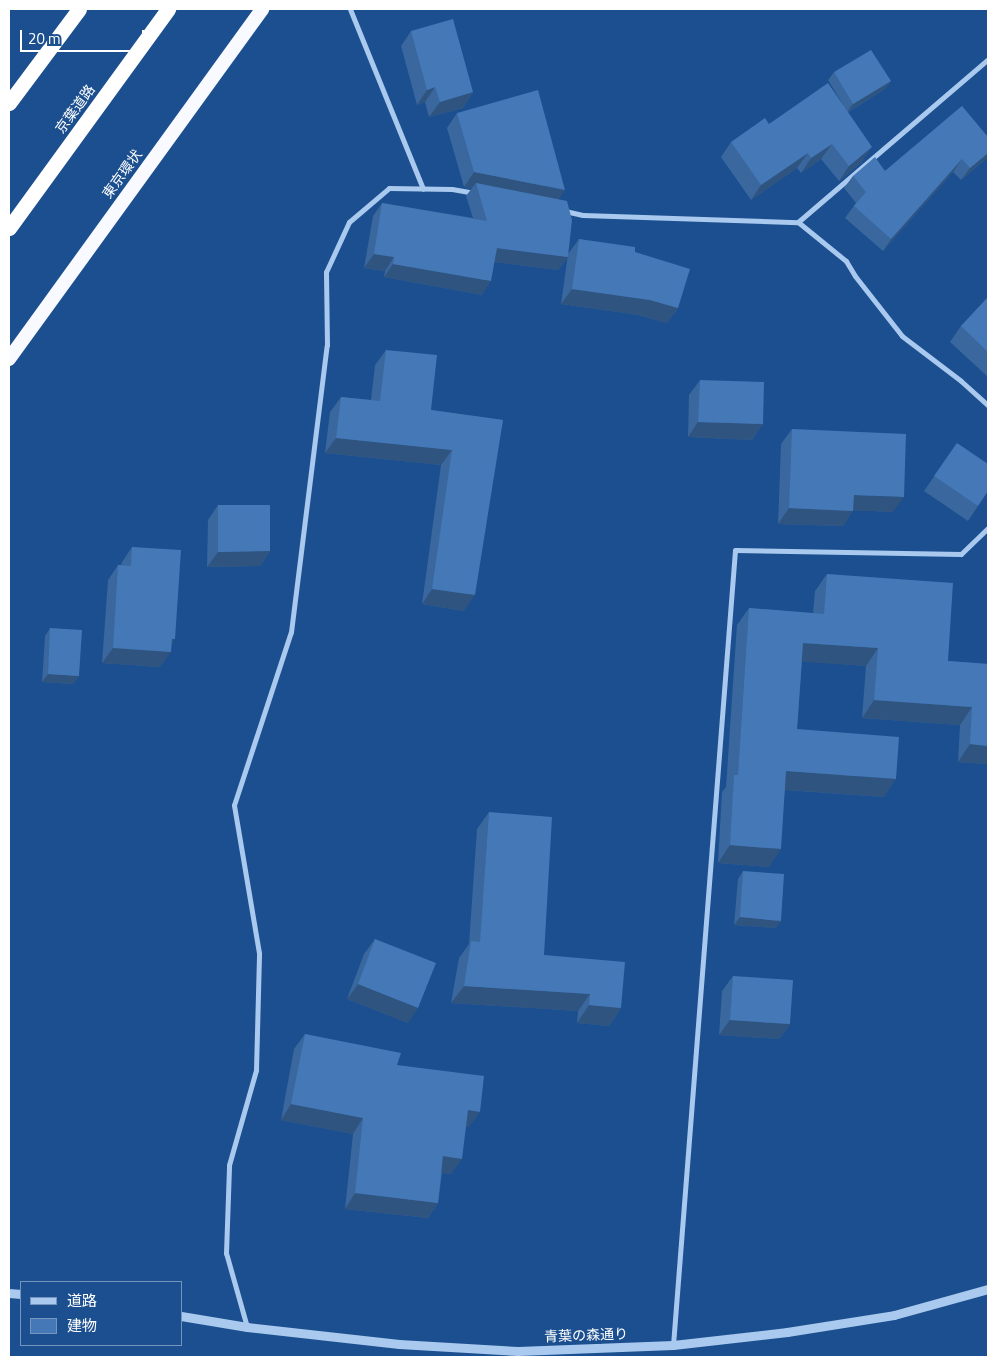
<!DOCTYPE html>
<meta charset="utf-8">
<style>
body{margin:0}
#map{position:relative;width:997px;height:1366px;overflow:hidden;background:#1b4f8f;font-family:"Titillium Web","Noto Sans JP",sans-serif}
div>[style]{position:absolute}
.minor>*{height:5px;margin:-2.5px;padding:0 2.5px;transform-origin:2.5px;border-radius:2.5px;background:#a9c9ee}
.tertiary>*{height:9px;margin:-4.5px;padding:0 4.5px;transform-origin:4.5px;border-radius:4.5px;background:#a9c9ee}
.trunk>*{height:14px;margin:-7px;padding:0 7px;transform-origin:7px;border-radius:7px;background:#f8faff}
.motorway>*{height:15px;margin:-7.5px;padding:0 7.5px;transform-origin:7.5px;border-radius:7.5px;background:#fff}
.wall>*{inset:0;background:#3a679d}
.shaded-wall>*{inset:0;background:#305480}
.building>*{inset:0;background:#4478b7}
span{translate:-50% -50%;white-space:nowrap;text-align:center;line-height:1.15;-webkit-text-stroke:5px #1b4f8f;paint-order:stroke}
.street-label{font-size:14px;color:#fff}
.frame{position:absolute;inset:0;border:10px solid #fff;pointer-events:none}
.legend{position:absolute;left:20px;top:1281px;width:162px;height:65px;box-sizing:border-box;background:#1b4f8f;border:1px solid #7695bc;margin:0;padding:6px 9px;list-style:none;font-size:15px;color:#fff}
.legend li{display:flex;align-items:center;gap:10px;height:25px}
.legend b{width:25px;border:1px solid #7695bc}
.scale{position:absolute;left:20px;top:30px;width:124px;height:22px;box-sizing:border-box;border:2px solid #fff;border-top:0;padding-left:6px;font-size:15px;line-height:18px;white-space:nowrap;color:#fff;-webkit-text-stroke:4px #1b4f8f;paint-order:stroke}
</style>
<div id="map">
<div class="minor">
<div style="left:350px;top:9px;width:194px;rotate:67.9deg"></div>
<div style="left:565px;top:211px;width:18px;rotate:13deg"></div>
<div style="left:583px;top:215px;width:215px;rotate:1.9deg"></div>
<div style="left:798px;top:222px;width:62px;rotate:39.1deg"></div>
<div style="left:846px;top:261px;width:17px;rotate:59deg"></div>
<div style="left:855px;top:276px;width:76px;rotate:51.9deg"></div>
<div style="left:902px;top:336px;width:74px;rotate:37.3deg"></div>
<div style="left:961px;top:381px;width:36px;rotate:42deg"></div>
<div style="left:798px;top:222px;width:250px;rotate:-40.6deg"></div>
<div style="left:247px;top:1327px;width:77px;rotate:-105.8deg"></div>
<div style="left:226px;top:1253px;width:88px;rotate:-88deg"></div>
<div style="left:229px;top:1165px;width:99px;rotate:-74.1deg"></div>
<div style="left:256px;top:1070px;width:117px;rotate:-88.5deg"></div>
<div style="left:259px;top:953px;width:150px;rotate:-99.6deg"></div>
<div style="left:234px;top:805px;width:182px;rotate:-71.8deg"></div>
<div style="left:291px;top:632px;width:289px;rotate:-82.9deg"></div>
<div style="left:327px;top:345px;width:73px;rotate:-90.8deg"></div>
<div style="left:326px;top:272px;width:55px;rotate:-65.3deg"></div>
<div style="left:349px;top:222px;width:52px;rotate:-40.4deg"></div>
<div style="left:389px;top:188px;width:63px;rotate:0.9deg"></div>
<div style="left:452px;top:189px;width:23px;rotate:10deg"></div>
<div style="left:673px;top:1345px;width:797px;rotate:-85.54deg"></div>
<div style="left:735px;top:550px;width:226px;rotate:1deg"></div>
<div style="left:961px;top:554px;width:37px;rotate:-44deg"></div>
</div>
<div class="tertiary">
<div style="left:9px;top:1293px;width:12px;rotate:5deg"></div>
<div style="left:181px;top:1316px;width:67px;rotate:9.5deg"></div>
<div style="left:247px;top:1327px;width:153px;rotate:6.4deg"></div>
<div style="left:399px;top:1344px;width:119px;rotate:3.4deg"></div>
<div style="left:518px;top:1351px;width:155px;rotate:-2.2deg"></div>
<div style="left:673px;top:1345px;width:115px;rotate:-6.5deg"></div>
<div style="left:787px;top:1332px;width:108px;rotate:-9deg"></div>
<div style="left:894px;top:1315px;width:98px;rotate:-15.5deg"></div>
</div>
<div class="trunk">
<div style="left:9px;top:359px;width:432px;rotate:-54.1deg"></div>
</div>
<div class="motorway">
<div style="left:9px;top:103px;width:117px;rotate:-53.3deg"></div>
<div style="left:9px;top:228px;width:271px;rotate:-54deg"></div>
</div>
<div class="wall">
<div style="clip-path:polygon(411px 31px,473px 92px,463px 108px,429px 117px,425px 102px,417px 105px,401px 46px)"></div>
<div style="clip-path:polygon(834px 72px,891px 81px,885px 89px,848px 112px,862px 162px,839px 181px,821px 159px,801px 173px,797px 168px,751px 200px,721px 157px,731px 142px,769px 124px,845px 108px,828px 80px)"></div>
<div style="clip-path:polygon(962px 106px,987px 158px,961px 180px,953px 172px,883px 251px,845px 218px,856px 203px,844px 188px,853px 176px,885px 171px)"></div>
<div style="clip-path:polygon(457px 113px,559px 199px,568px 257px,558px 270px,494px 262px,482px 295px,384px 277px,385px 271px,364px 268px,373px 216px,382px 203px,473px 218px,466px 196px,472px 188px,464px 187px,447px 128px)"></div>
<div style="clip-path:polygon(579px 239px,635px 252px,678px 308px,667px 323px,639px 315px,561px 304px,568px 254px)"></div>
<div style="clip-path:polygon(988px 297px,988px 377px,950px 342px,961px 326px)"></div>
<div style="clip-path:polygon(386px 350px,431px 410px,503px 420px,464px 611px,422px 604px,441px 465px,325px 453px,330px 412px,341px 397px,371px 400px,375px 365px)"></div>
<div style="clip-path:polygon(700px 380px,763px 424px,752px 440px,688px 437px,689px 395px)"></div>
<div style="clip-path:polygon(792px 429px,893px 512px,853px 510px,843px 526px,778px 524px,781px 444px)"></div>
<div style="clip-path:polygon(957px 443px,978px 506px,968px 521px,924px 491px)"></div>
<div style="clip-path:polygon(218px 505px,270px 551px,260px 566px,207px 567px,208px 520px)"></div>
<div style="clip-path:polygon(132px 547px,171px 644px,160px 667px,102px 663px,108px 580px,118px 565px,121px 565px,122px 562px)"></div>
<div style="clip-path:polygon(827px 574px,948px 661px,988px 664px,988px 764px,958px 762px,960px 725px,862px 718px,866px 666px,802px 661px,797px 729px,884px 797px,785px 790px,769px 867px,718px 863px,722px 792px,726px 787px,737px 625px,749px 608px,813px 613px,815px 591px)"></div>
<div style="clip-path:polygon(50px 628px,79px 676px,73px 684px,42px 682px,45px 636px)"></div>
<div style="clip-path:polygon(489px 812px,544px 955px,621px 1008px,609px 1026px,577px 1023px,578px 1011px,451px 1003px,459px 958px,469px 944px,477px 829px)"></div>
<div style="clip-path:polygon(743px 871px,781px 921px,775px 928px,734px 925px,738px 879px)"></div>
<div style="clip-path:polygon(375px 939px,408px 1023px,347px 999px,364px 954px)"></div>
<div style="clip-path:polygon(733px 976px,790px 1024px,779px 1039px,719px 1035px,722px 991px)"></div>
<div style="clip-path:polygon(305px 1034px,397px 1065px,469px 1127px,466px 1127px,451px 1174px,442px 1173px,438px 1203px,428px 1218px,345px 1209px,353px 1134px,281px 1120px,294px 1049px)"></div>
</div>
<div class="shaded-wall">
<div style="clip-path:polygon(891px 81px,885px 89px,847px 112px,853px 104px)"></div>
<div style="clip-path:polygon(435px 87px,425px 102px,417px 105px,427px 90px)"></div>
<div style="clip-path:polygon(473px 92px,463px 108px,429px 117px,440px 102px)"></div>
<div style="clip-path:polygon(832px 144px,821px 159px,801px 173px,811px 158px)"></div>
<div style="clip-path:polygon(872px 147px,862px 162px,839px 181px,849px 166px)"></div>
<div style="clip-path:polygon(808px 153px,797px 168px,751px 200px,761px 185px)"></div>
<div style="clip-path:polygon(988px 153px,988px 157px,987px 158px,961px 180px,970px 168px)"></div>
<div style="clip-path:polygon(962px 159px,953px 172px,883px 251px,891px 239px)"></div>
<div style="clip-path:polygon(474px 172px,565px 190px,555px 205px,476px 183px,472px 188px,464px 187px)"></div>
<div style="clip-path:polygon(497px 248px,568px 257px,558px 270px,487px 261px)"></div>
<div style="clip-path:polygon(374px 254px,394px 257px,385px 271px,364px 268px)"></div>
<div style="clip-path:polygon(393px 264px,491px 281px,482px 295px,384px 277px)"></div>
<div style="clip-path:polygon(572px 289px,650px 300px,678px 308px,667px 323px,639px 315px,561px 304px)"></div>
<div style="clip-path:polygon(698px 422px,763px 424px,752px 440px,688px 437px)"></div>
<div style="clip-path:polygon(336px 438px,452px 450px,441px 465px,325px 453px)"></div>
<div style="clip-path:polygon(854px 495px,904px 497px,893px 512px,843px 510px)"></div>
<div style="clip-path:polygon(789px 508px,853px 511px,843px 526px,778px 524px)"></div>
<div style="clip-path:polygon(270px 551px,260px 566px,207px 567px,218px 552px)"></div>
<div style="clip-path:polygon(432px 589px,475px 595px,464px 611px,422px 604px)"></div>
<div style="clip-path:polygon(175px 639px,166px 652px,171px 652px,160px 667px,102px 663px,113px 648px)"></div>
<div style="clip-path:polygon(803px 643px,878px 648px,866px 666px,791px 661px)"></div>
<div style="clip-path:polygon(48px 674px,79px 676px,73px 684px,42px 682px)"></div>
<div style="clip-path:polygon(874px 700px,972px 707px,960px 725px,862px 718px)"></div>
<div style="clip-path:polygon(970px 744px,988px 746px,988px 764px,958px 762px)"></div>
<div style="clip-path:polygon(786px 771px,896px 779px,884px 797px,774px 789px)"></div>
<div style="clip-path:polygon(730px 845px,781px 849px,769px 867px,718px 863px)"></div>
<div style="clip-path:polygon(740px 917px,781px 921px,775px 928px,734px 925px)"></div>
<div style="clip-path:polygon(358px 984px,418px 1008px,408px 1023px,347px 999px)"></div>
<div style="clip-path:polygon(464px 986px,590px 994px,578px 1011px,451px 1003px)"></div>
<div style="clip-path:polygon(589px 1005px,621px 1008px,609px 1026px,577px 1023px)"></div>
<div style="clip-path:polygon(730px 1020px,790px 1024px,779px 1039px,719px 1035px)"></div>
<div style="clip-path:polygon(291px 1104px,363px 1118px,353px 1134px,281px 1120px)"></div>
<div style="clip-path:polygon(468px 1110px,480px 1112px,469px 1127px,457px 1126px)"></div>
<div style="clip-path:polygon(443px 1156px,462px 1159px,451px 1174px,433px 1172px)"></div>
<div style="clip-path:polygon(355px 1193px,438px 1203px,428px 1218px,345px 1209px)"></div>
</div>
<div class="building">
<div style="clip-path:polygon(453px 19px,473px 92px,440px 102px,435px 87px,427px 90px,411px 31px)"></div>
<div style="clip-path:polygon(871px 50px,891px 81px,853px 104px,834px 72px)"></div>
<div style="clip-path:polygon(828px 83px,872px 147px,849px 166px,832px 144px,811px 158px,808px 153px,761px 185px,731px 142px,765px 118px,769px 124px)"></div>
<div style="clip-path:polygon(538px 90px,565px 190px,474px 172px,457px 113px)"></div>
<div style="clip-path:polygon(962px 106px,988px 137px,988px 153px,970px 168px,962px 159px,891px 239px,854px 206px,866px 192px,853px 176px,875px 157px,885px 171px)"></div>
<div style="clip-path:polygon(476px 183px,567px 201px,572px 220px,568px 257px,497px 248px,491px 281px,393px 264px,394px 257px,374px 254px,382px 203px,487px 221px)"></div>
<div style="clip-path:polygon(579px 239px,635px 247px,635px 252px,690px 269px,678px 308px,650px 300px,572px 289px)"></div>
<div style="clip-path:polygon(988px 297px,988px 352px,961px 326px)"></div>
<div style="clip-path:polygon(386px 350px,437px 355px,431px 410px,503px 420px,475px 595px,432px 589px,452px 450px,336px 438px,341px 397px,380px 401px)"></div>
<div style="clip-path:polygon(700px 380px,764px 382px,763px 424px,698px 422px)"></div>
<div style="clip-path:polygon(792px 429px,906px 434px,904px 497px,854px 495px,853px 511px,789px 508px)"></div>
<div style="clip-path:polygon(957px 443px,988px 464px,988px 491px,978px 506px,934px 476px)"></div>
<div style="clip-path:polygon(218px 505px,270px 505px,270px 551px,218px 552px)"></div>
<div style="clip-path:polygon(132px 547px,181px 550px,175px 639px,172px 639px,171px 652px,113px 648px,118px 565px,131px 566px)"></div>
<div style="clip-path:polygon(827px 574px,953px 583px,948px 661px,988px 664px,988px 746px,970px 744px,972px 707px,874px 700px,878px 648px,803px 643px,797px 729px,899px 737px,896px 779px,786px 771px,781px 849px,730px 845px,734px 775px,738px 775px,749px 608px,824px 614px)"></div>
<div style="clip-path:polygon(50px 628px,82px 630px,79px 676px,48px 674px)"></div>
<div style="clip-path:polygon(489px 812px,552px 817px,544px 955px,625px 962px,621px 1008px,589px 1005px,590px 994px,464px 986px,471px 941px,480px 942px)"></div>
<div style="clip-path:polygon(743px 871px,784px 874px,781px 921px,740px 917px)"></div>
<div style="clip-path:polygon(375px 939px,436px 963px,418px 1008px,358px 984px)"></div>
<div style="clip-path:polygon(733px 976px,793px 980px,790px 1024px,730px 1020px)"></div>
<div style="clip-path:polygon(305px 1034px,401px 1053px,397px 1065px,484px 1076px,480px 1112px,468px 1110px,462px 1159px,443px 1156px,438px 1203px,355px 1193px,363px 1118px,291px 1104px)"></div>
</div>
<div class="street-label">
<span style="left:75px;top:109px;rotate:-54deg">京葉道路</span>
<span style="left:122px;top:174px;rotate:-54deg">東京環状</span>
<span style="left:586px;top:1335px;rotate:-2deg">青葉の森通り</span>
</div>
<div class="frame"></div>
<ul class="legend">
<li><b style="height:6px;background:#a9c9ee"></b>道路</li>
<li><b style="height:14px;background:#4478b7"></b>建物</li>
</ul>
<div class="scale">20 m</div>
</div>
